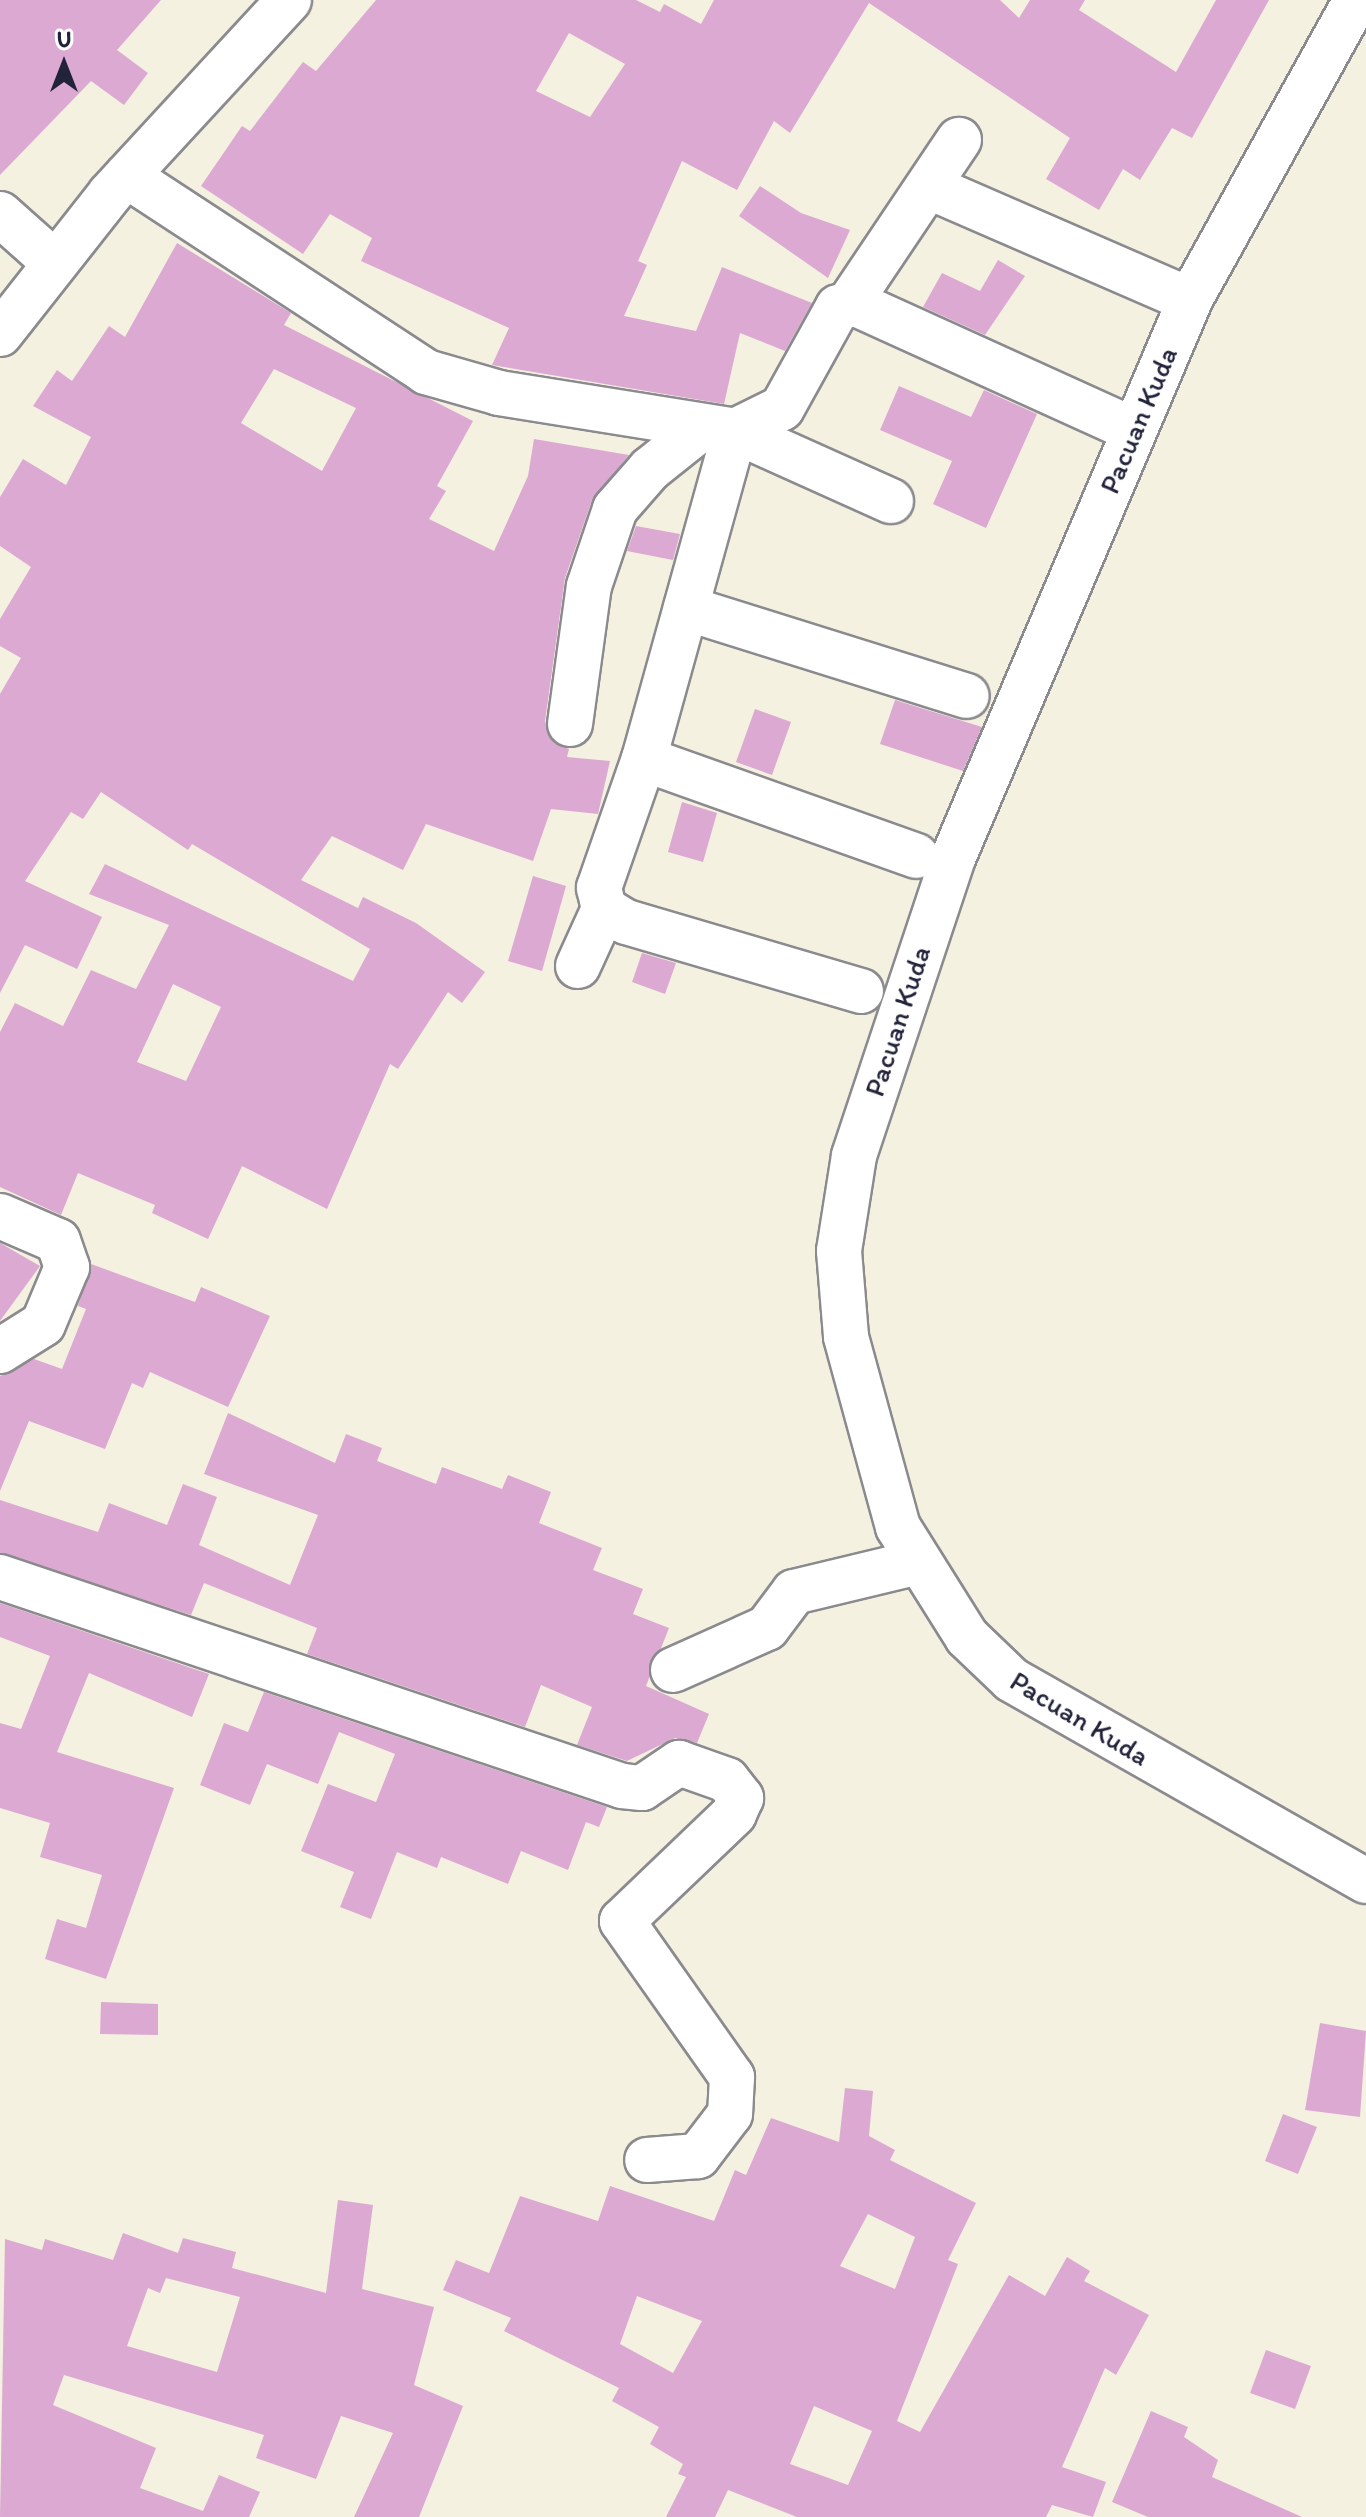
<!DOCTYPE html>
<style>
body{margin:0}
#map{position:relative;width:1366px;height:2517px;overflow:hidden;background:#f4f1e0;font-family:Itim,sans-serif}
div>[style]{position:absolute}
.building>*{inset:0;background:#dca9d3}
.roads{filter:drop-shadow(2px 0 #8b8a8e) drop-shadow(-2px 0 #8b8a8e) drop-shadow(0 2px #8b8a8e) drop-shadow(0 -2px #8b8a8e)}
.minor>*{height:44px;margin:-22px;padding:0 22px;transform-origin:22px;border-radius:22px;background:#fff}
.major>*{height:44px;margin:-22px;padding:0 22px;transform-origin:22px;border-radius:22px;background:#fff}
span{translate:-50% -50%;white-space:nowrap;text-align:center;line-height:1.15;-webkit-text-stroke:7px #fff;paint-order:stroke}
.street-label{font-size:28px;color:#22223b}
.north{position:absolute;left:24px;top:24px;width:80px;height:80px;-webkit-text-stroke:6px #fff;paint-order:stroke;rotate:0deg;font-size:22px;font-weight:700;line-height:32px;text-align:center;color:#22223b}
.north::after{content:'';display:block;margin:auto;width:28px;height:36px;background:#22223b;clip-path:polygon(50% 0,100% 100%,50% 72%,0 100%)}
</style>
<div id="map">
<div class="building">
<div style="clip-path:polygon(0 0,161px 0,117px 50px,148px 73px,124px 105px,91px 81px,0 175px)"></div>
<div style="clip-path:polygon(evenodd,376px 0,636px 0,660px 12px,664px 4px,701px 24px,714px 0,1000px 0,1019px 18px,1030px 0,1085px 0,1079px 10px,1176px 72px,1216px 0,1269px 0,1192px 138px,1172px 128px,1140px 180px,1123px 169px,1099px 210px,1046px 179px,1070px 138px,869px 3px,790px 133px,774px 121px,737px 190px,682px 161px,638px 261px,647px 265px,624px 316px,696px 331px,722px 267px,812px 303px,785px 351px,740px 333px,724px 404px,492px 365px,509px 328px,361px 261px,372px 238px,330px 214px,303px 254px,201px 186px,242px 126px,250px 131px,303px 62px,316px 71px,376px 0,569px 33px,625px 64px,590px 117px,536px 91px,569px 33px)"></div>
<div style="clip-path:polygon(760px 186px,801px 213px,850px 230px,828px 278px,739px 216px)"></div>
<div style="clip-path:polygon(evenodd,177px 243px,291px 313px,284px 325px,473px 421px,437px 486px,446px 491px,429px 519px,494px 551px,528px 476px,534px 439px,629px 455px,592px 500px,565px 578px,545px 721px,554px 743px,569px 749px,567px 757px,610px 761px,598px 814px,551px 809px,533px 861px,426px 824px,403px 870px,332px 836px,301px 880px,358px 908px,363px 897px,416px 923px,485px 972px,462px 1003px,448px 992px,398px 1069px,390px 1064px,327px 1209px,242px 1166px,208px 1239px,152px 1213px,155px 1205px,78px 1173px,61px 1215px,0 1187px,0 1032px,15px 1003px,63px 1026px,91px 970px,136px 989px,169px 925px,89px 894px,105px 864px,353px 981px,370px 949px,192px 844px,188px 850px,101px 792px,83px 819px,71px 812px,25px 881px,102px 917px,77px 969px,25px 945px,0 993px,0 694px,21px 658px,0 646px,0 619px,31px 567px,0 546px,0 497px,23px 459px,66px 485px,91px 437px,33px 406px,57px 370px,72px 381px,109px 326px,125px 337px,177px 243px,274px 369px,356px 408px,322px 471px,241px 423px,274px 369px,177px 243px,173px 984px,221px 1007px,186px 1081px,137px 1062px,173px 984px)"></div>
<div style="clip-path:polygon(998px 260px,1025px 276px,985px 335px,923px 307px,942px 273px,980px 291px)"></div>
<div style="clip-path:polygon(899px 386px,971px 417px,984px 390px,1037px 414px,986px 528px,933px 504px,952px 461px,880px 430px)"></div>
<div style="clip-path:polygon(636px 526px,680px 534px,673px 560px,627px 551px)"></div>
<div style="clip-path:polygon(895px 700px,982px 727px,963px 771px,880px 744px)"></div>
<div style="clip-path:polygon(755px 709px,791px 722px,772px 775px,736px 762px)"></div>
<div style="clip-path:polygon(682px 802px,717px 813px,703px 862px,668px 852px)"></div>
<div style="clip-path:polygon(533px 876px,566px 886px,542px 971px,508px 961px)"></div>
<div style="clip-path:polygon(642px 953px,676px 963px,665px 994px,632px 982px)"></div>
<div style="clip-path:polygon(0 1243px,40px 1266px,0 1321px)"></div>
<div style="clip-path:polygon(91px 1264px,195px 1302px,201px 1287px,270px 1316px,228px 1407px,150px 1372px,143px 1388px,132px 1383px,105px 1449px,29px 1421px,0 1491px,0 1376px,34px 1359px,62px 1369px,86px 1309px,78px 1306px)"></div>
<div style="clip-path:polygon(228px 1413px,335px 1463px,346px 1434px,382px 1448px,377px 1461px,436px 1484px,442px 1467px,502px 1489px,508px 1475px,551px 1492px,539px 1523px,602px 1548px,593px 1570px,643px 1589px,633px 1614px,669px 1628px,646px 1686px,709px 1714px,697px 1743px,675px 1738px,627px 1761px,577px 1745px,592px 1707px,541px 1685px,525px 1727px,307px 1654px,317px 1628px,204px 1583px,191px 1615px,0 1553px,0 1500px,98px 1532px,109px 1503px,167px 1525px,183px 1484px,217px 1497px,199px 1545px,290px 1585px,318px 1515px,204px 1474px)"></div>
<div style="clip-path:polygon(0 1603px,209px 1674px,192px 1717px,89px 1673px,57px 1752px,174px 1788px,106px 1979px,45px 1959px,57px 1919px,86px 1928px,102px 1875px,40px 1857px,50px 1823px,0 1808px,0 1723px,21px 1729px,50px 1656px,0 1637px)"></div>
<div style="clip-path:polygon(264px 1692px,607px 1807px,599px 1827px,586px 1822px,568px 1870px,521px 1851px,508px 1884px,441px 1857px,437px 1868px,397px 1852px,371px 1919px,340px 1907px,354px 1872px,301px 1851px,328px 1784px,376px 1802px,395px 1754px,339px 1732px,318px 1784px,267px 1764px,250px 1805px,200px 1785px,224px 1723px,248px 1732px)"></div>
<div style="clip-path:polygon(101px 2002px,158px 2004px,158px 2035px,100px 2034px)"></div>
<div style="clip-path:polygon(1320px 2023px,1366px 2031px,1360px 2117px,1305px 2110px)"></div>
<div style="clip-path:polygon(evenodd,845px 2088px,873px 2091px,869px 2136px,895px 2150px,890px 2160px,976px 2203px,948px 2260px,958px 2264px,897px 2421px,920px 2432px,1009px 2275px,1045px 2296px,1067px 2257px,1090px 2271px,1084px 2281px,1149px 2315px,1116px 2375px,1105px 2368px,1062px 2467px,1106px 2482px,1093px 2517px,1052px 2505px,1046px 2517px,797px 2517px,728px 2490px,715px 2517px,666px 2517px,686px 2477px,678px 2474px,683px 2464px,650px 2444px,659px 2427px,612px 2401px,619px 2388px,504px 2331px,511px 2318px,443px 2290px,456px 2260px,489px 2273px,520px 2196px,598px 2221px,610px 2186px,714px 2221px,735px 2170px,746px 2175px,771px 2118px,839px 2142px,845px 2088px,868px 2214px,915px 2237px,895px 2289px,840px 2266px,868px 2214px,845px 2088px,637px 2296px,702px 2321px,673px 2373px,620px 2344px,637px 2296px,845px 2088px,814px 2406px,872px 2431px,848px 2485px,790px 2464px,814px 2406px)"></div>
<div style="clip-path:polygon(1283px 2114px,1317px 2127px,1298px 2174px,1265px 2161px)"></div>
<div style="clip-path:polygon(evenodd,338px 2200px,373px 2205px,362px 2289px,434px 2307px,414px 2385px,463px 2406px,419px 2517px,354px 2517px,393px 2433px,341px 2416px,316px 2479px,256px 2458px,264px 2435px,64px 2375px,53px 2405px,156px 2448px,140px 2488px,203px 2511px,219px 2475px,260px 2492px,249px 2517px,0 2517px,5px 2239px,42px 2250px,45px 2239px,113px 2260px,123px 2233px,178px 2253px,183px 2238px,236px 2252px,232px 2268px,326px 2293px,338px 2200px,166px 2278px,240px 2297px,217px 2372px,127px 2346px,148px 2288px,160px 2293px,166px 2278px)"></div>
<div style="clip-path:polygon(1266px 2350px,1311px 2366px,1295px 2409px,1250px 2393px)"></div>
<div style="clip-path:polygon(1151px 2411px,1188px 2427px,1184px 2437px,1218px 2460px,1212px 2477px,1302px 2517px,1148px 2517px,1112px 2502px)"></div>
</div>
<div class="roads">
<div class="minor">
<div style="left:1356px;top:0;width:343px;rotate:119deg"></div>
<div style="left:1190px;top:300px;width:606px;rotate:113.01deg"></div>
<div style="left:953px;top:858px;width:314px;rotate:108.4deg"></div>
<div style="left:854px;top:1156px;width:96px;rotate:99deg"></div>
<div style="left:839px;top:1251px;width:86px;rotate:85.3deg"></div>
<div style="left:846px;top:1337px;width:197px;rotate:74.7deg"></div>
<div style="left:898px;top:1527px;width:130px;rotate:57.9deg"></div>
<div style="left:967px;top:1637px;width:62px;rotate:43.7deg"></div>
<div style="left:1012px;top:1680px;width:407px;rotate:29.6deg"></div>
<div style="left:127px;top:176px;width:358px;rotate:33.2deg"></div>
<div style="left:426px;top:372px;width:76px;rotate:16deg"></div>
<div style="left:499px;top:393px;width:239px;rotate:9.1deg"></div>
<div style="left:735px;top:431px;width:52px;rotate:-26.1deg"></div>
<div style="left:782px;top:408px;width:115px;rotate:-61deg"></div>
<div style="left:838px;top:307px;width:18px;rotate:-9deg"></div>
<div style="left:856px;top:304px;width:302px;rotate:24.4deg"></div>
<div style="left:932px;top:188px;width:281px;rotate:23.5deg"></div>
<div style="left:0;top:214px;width:74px;rotate:41.7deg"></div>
<div style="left:848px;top:305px;width:199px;rotate:-56.1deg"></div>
<div style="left:686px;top:608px;width:294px;rotate:17.4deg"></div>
<div style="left:570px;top:724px;width:139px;rotate:-82.2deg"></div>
<div style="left:589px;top:586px;width:81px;rotate:-71.3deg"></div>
<div style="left:615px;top:509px;width:53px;rotate:-48.8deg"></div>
<div style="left:650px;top:469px;width:63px;rotate:-38.5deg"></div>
<div style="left:644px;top:759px;width:289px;rotate:19.6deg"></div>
<div style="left:578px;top:966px;width:63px;rotate:-65.5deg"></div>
<div style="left:861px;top:991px;width:245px;rotate:-163.6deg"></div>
<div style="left:626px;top:922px;width:26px;rotate:-149deg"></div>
<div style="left:604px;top:909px;width:22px;rotate:-103deg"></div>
<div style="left:599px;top:888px;width:137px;rotate:-70.8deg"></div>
<div style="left:644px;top:759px;width:340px;rotate:-74.5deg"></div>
<div style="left:735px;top:431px;width:171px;rotate:24.2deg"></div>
<div style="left:0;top:1216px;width:63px;rotate:23.3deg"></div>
<div style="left:58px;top:1241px;width:28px;rotate:71deg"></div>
<div style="left:67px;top:1267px;width:62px;rotate:112.8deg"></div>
<div style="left:43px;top:1324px;width:51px;rotate:147.9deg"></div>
<div style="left:0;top:1577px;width:656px;rotate:18.57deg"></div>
<div style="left:622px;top:1786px;width:20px;rotate:6deg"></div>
<div style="left:642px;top:1788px;width:45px;rotate:-34deg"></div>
<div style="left:679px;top:1763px;width:51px;rotate:19.5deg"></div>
<div style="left:727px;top:1780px;width:23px;rotate:52deg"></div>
<div style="left:741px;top:1798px;width:17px;rotate:114deg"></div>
<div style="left:734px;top:1814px;width:155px;rotate:136.3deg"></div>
<div style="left:622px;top:1921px;width:191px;rotate:54.8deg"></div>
<div style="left:732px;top:2077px;width:37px;rotate:93deg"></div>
<div style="left:730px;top:2114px;width:53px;rotate:127.3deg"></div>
<div style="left:698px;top:2156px;width:51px;rotate:175.5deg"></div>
<div style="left:673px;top:1670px;width:103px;rotate:-24.1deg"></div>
<div style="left:767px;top:1628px;width:45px;rotate:-53.1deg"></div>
<div style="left:794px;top:1592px;width:124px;rotate:-13.5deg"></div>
</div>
<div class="major">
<div style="left:0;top:334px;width:178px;rotate:-51.8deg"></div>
<div style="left:110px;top:194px;width:264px;rotate:-47.3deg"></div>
</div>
</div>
<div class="street-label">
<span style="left:1138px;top:420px;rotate:-67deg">Pacuan Kuda</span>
<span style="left:897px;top:1021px;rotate:-72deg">Pacuan Kuda</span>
<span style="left:1080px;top:1718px;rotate:31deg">Pacuan Kuda</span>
</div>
<div class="north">U</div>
</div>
